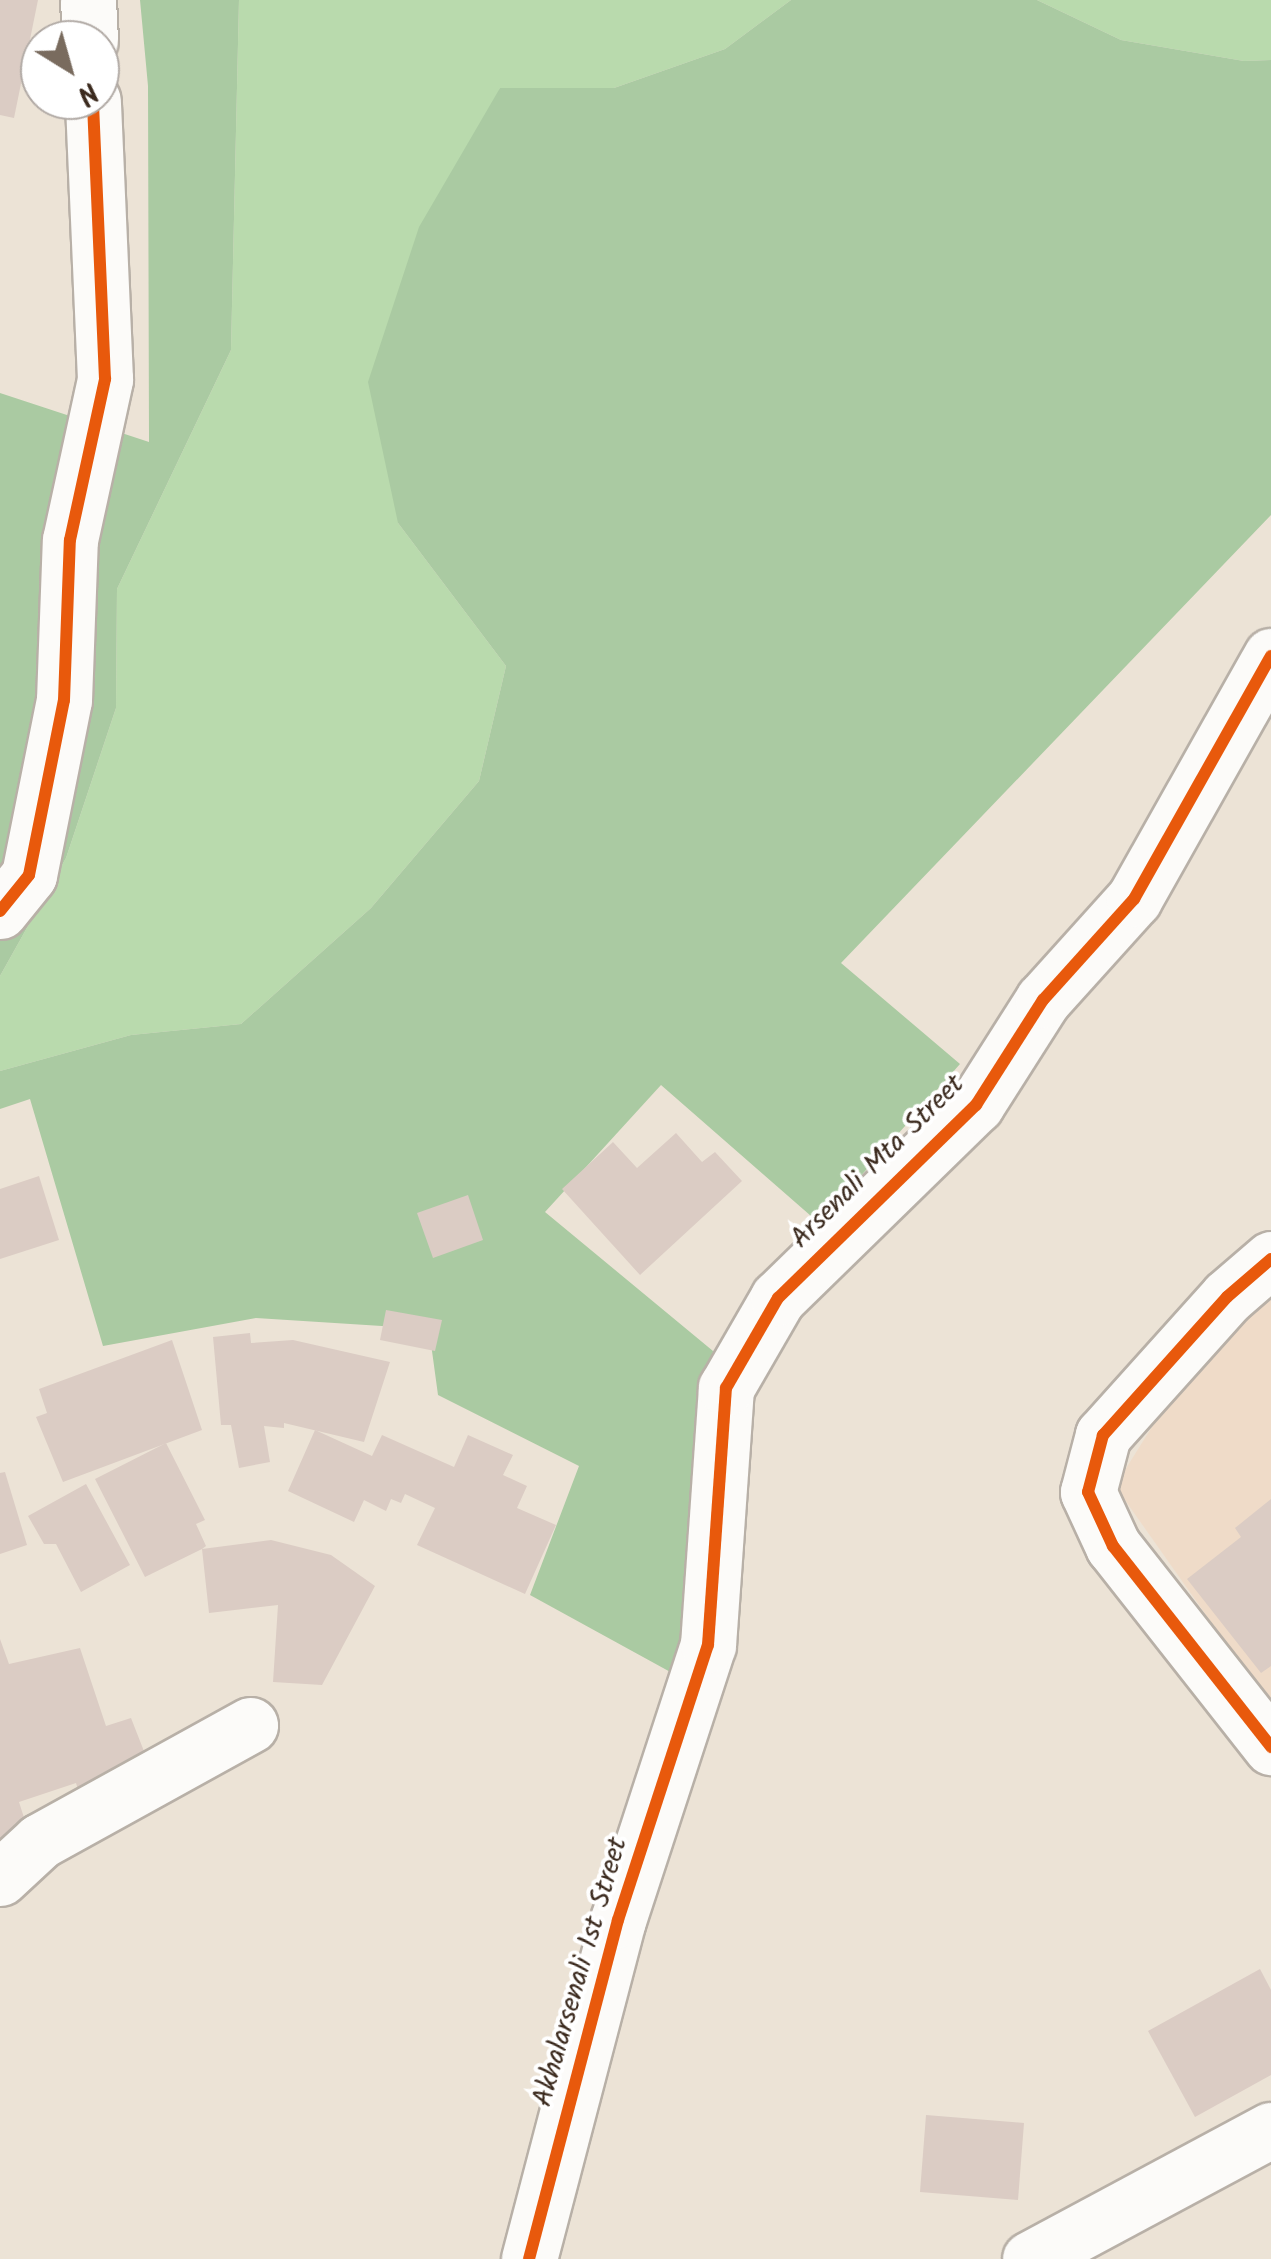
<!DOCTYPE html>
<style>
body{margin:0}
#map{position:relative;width:1271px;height:2259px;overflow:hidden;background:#ece3d6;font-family:Kalam,sans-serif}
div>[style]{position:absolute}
.built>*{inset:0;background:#efdbc8}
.green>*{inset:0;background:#b9daad}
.forest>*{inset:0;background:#aacaa2}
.building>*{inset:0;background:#dbccc4}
.roads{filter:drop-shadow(2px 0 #b8b0a7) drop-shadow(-2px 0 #b8b0a7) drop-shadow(0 2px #b8b0a7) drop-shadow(0 -2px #b8b0a7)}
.minor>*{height:55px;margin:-27.5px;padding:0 27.5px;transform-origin:27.5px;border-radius:27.5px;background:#fcfbf9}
.cycleway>*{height:12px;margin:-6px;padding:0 6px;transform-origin:6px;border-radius:6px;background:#e8590c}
span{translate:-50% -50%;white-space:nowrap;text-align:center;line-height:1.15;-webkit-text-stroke:8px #fff;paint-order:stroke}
.street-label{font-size:28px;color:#3b2a1e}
.north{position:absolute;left:20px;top:20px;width:100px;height:100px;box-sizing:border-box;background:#fff;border:2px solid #b1aaa5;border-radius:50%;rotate:143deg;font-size:28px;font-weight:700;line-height:40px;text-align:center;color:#3b2a1e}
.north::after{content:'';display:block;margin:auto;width:35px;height:45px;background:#796b5e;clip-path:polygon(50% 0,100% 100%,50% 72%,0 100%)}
</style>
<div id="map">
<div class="built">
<div style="clip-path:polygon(1271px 1289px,1271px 1707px,1115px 1486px,1200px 1350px)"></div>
</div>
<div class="green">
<div style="clip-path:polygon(239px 0,791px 0,725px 49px,614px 88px,500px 88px,398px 523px,506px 666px,479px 781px,371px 908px,241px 1024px,131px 1035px,0 1071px,0 976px,66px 858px,116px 708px,117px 589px,231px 350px)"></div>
<div style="clip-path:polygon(1037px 0,1271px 0,1271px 60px,1244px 61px,1121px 40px)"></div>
</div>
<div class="forest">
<div style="clip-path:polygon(140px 0,239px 0,231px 350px,117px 589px,116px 708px,66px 858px,0 976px,0 393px,149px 442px,148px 86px)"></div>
<div style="clip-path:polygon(791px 0,1037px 0,1121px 40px,1244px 61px,1271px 60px,1271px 515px,841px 963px,960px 1064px,819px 1223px,661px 1085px,545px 1212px,713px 1351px,693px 1604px,674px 1674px,530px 1595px,579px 1466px,438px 1395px,429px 1329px,256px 1318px,103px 1346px,30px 1099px,0 1109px,0 1071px,131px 1035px,241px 1024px,371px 908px,479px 781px,506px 666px,398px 523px,368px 382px,419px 227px,500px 88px,614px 88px,725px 49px)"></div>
</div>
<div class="building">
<div style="clip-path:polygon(0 0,38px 0,14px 118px,0 115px)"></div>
<div style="clip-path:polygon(676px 1133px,702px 1162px,715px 1152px,742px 1181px,640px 1275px,562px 1189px,613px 1142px,637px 1168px)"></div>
<div style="clip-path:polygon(39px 1176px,59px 1240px,0 1259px,0 1189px)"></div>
<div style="clip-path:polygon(468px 1195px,483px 1240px,433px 1258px,417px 1213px)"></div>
<div style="clip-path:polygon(386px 1310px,442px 1320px,435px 1351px,380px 1340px)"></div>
<div style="clip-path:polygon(250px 1333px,251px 1343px,293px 1340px,390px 1362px,364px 1442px,284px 1423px,284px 1428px,264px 1426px,270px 1462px,239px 1468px,231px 1425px,221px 1425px,213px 1337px)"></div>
<div style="clip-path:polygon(172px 1340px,202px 1430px,63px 1482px,36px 1417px,47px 1413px,39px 1389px)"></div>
<div style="clip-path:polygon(315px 1430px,372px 1456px,382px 1435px,454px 1467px,468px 1435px,513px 1455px,503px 1475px,527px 1486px,517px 1508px,556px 1525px,525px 1594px,417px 1545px,435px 1508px,405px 1494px,401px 1503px,391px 1499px,386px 1511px,364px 1500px,354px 1522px,288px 1491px)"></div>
<div style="clip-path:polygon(166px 1443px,205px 1520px,196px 1524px,206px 1546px,202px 1549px,271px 1540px,331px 1555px,375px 1586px,322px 1685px,273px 1682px,278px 1605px,209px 1613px,202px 1549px,145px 1577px,95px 1479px)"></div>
<div style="clip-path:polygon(5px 1472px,27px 1545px,0 1554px,0 1473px)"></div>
<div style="clip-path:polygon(86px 1484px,130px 1565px,81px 1592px,56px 1544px,44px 1544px,28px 1516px)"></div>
<div style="clip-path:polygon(1271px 1499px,1271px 1666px,1261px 1673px,1187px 1579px,1241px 1537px,1235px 1528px)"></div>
<div style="clip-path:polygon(0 1639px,9px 1664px,80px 1648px,106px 1726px,131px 1718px,149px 1764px,79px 1793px,76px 1783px,19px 1802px,27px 1827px,0 1849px)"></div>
<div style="clip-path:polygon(1260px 1969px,1271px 1990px,1271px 2075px,1195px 2117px,1148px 2031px)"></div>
<div style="clip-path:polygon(926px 2115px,1024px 2123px,1018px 2200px,920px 2192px)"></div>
</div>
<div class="roads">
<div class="minor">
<div style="left:88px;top:0;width:40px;rotate:87.1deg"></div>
<div style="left:0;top:911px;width:46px;rotate:-51.1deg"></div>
<div style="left:29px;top:875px;width:178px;rotate:-78.7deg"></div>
<div style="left:64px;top:700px;width:160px;rotate:-87.9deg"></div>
<div style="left:70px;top:540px;width:165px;rotate:-77.7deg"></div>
<div style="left:105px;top:379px;width:279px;rotate:-92.5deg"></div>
<div style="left:1271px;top:1259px;width:58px;rotate:139.2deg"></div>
<div style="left:1227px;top:1297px;width:186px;rotate:131.9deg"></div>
<div style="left:1103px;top:1435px;width:59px;rotate:104.7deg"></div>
<div style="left:1088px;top:1492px;width:60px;rotate:65.2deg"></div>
<div style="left:1113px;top:1546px;width:256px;rotate:51.8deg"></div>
<div style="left:0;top:1878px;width:54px;rotate:-42.8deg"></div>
<div style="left:40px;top:1841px;width:240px;rotate:-28.9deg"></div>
<div style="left:529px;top:2259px;width:350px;rotate:-75.3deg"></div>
<div style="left:618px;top:1920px;width:289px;rotate:-71.9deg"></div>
<div style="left:708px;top:1645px;width:258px;rotate:-86deg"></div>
<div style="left:726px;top:1388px;width:104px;rotate:-60deg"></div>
<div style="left:778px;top:1298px;width:277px;rotate:-44.3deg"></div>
<div style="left:976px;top:1105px;width:125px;rotate:-57.5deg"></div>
<div style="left:1043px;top:1000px;width:136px;rotate:-48deg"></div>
<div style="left:1134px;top:899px;width:279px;rotate:-60.6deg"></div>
<div style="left:1030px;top:2259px;width:273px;rotate:-28.2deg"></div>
</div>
</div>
<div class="cycleway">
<div style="left:0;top:911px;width:46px;rotate:-51.1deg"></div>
<div style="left:29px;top:875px;width:178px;rotate:-78.7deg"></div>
<div style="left:64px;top:700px;width:160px;rotate:-87.9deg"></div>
<div style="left:70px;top:540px;width:165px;rotate:-77.7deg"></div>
<div style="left:105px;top:379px;width:279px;rotate:-92.5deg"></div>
<div style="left:1271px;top:1259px;width:58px;rotate:139.2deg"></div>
<div style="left:1227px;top:1297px;width:186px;rotate:131.9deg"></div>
<div style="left:1103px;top:1435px;width:59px;rotate:104.7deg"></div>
<div style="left:1088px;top:1492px;width:60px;rotate:65.2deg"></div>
<div style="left:1113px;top:1546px;width:256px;rotate:51.8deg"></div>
<div style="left:529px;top:2259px;width:350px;rotate:-75.3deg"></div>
<div style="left:618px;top:1920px;width:289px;rotate:-71.9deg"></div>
<div style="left:708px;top:1645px;width:258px;rotate:-86deg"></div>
<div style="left:726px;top:1388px;width:104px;rotate:-60deg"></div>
<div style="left:778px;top:1298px;width:277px;rotate:-44.3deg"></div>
<div style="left:976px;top:1105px;width:125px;rotate:-57.5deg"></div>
<div style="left:1043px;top:1000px;width:136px;rotate:-48deg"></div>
<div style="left:1134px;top:899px;width:279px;rotate:-60.6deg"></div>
</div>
<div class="street-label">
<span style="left:878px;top:1162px;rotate:-45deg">Arsenali Mta Street</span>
<span style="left:581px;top:1972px;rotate:-74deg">Akhalarsenali 1st Street</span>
</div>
<div class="north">N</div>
</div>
